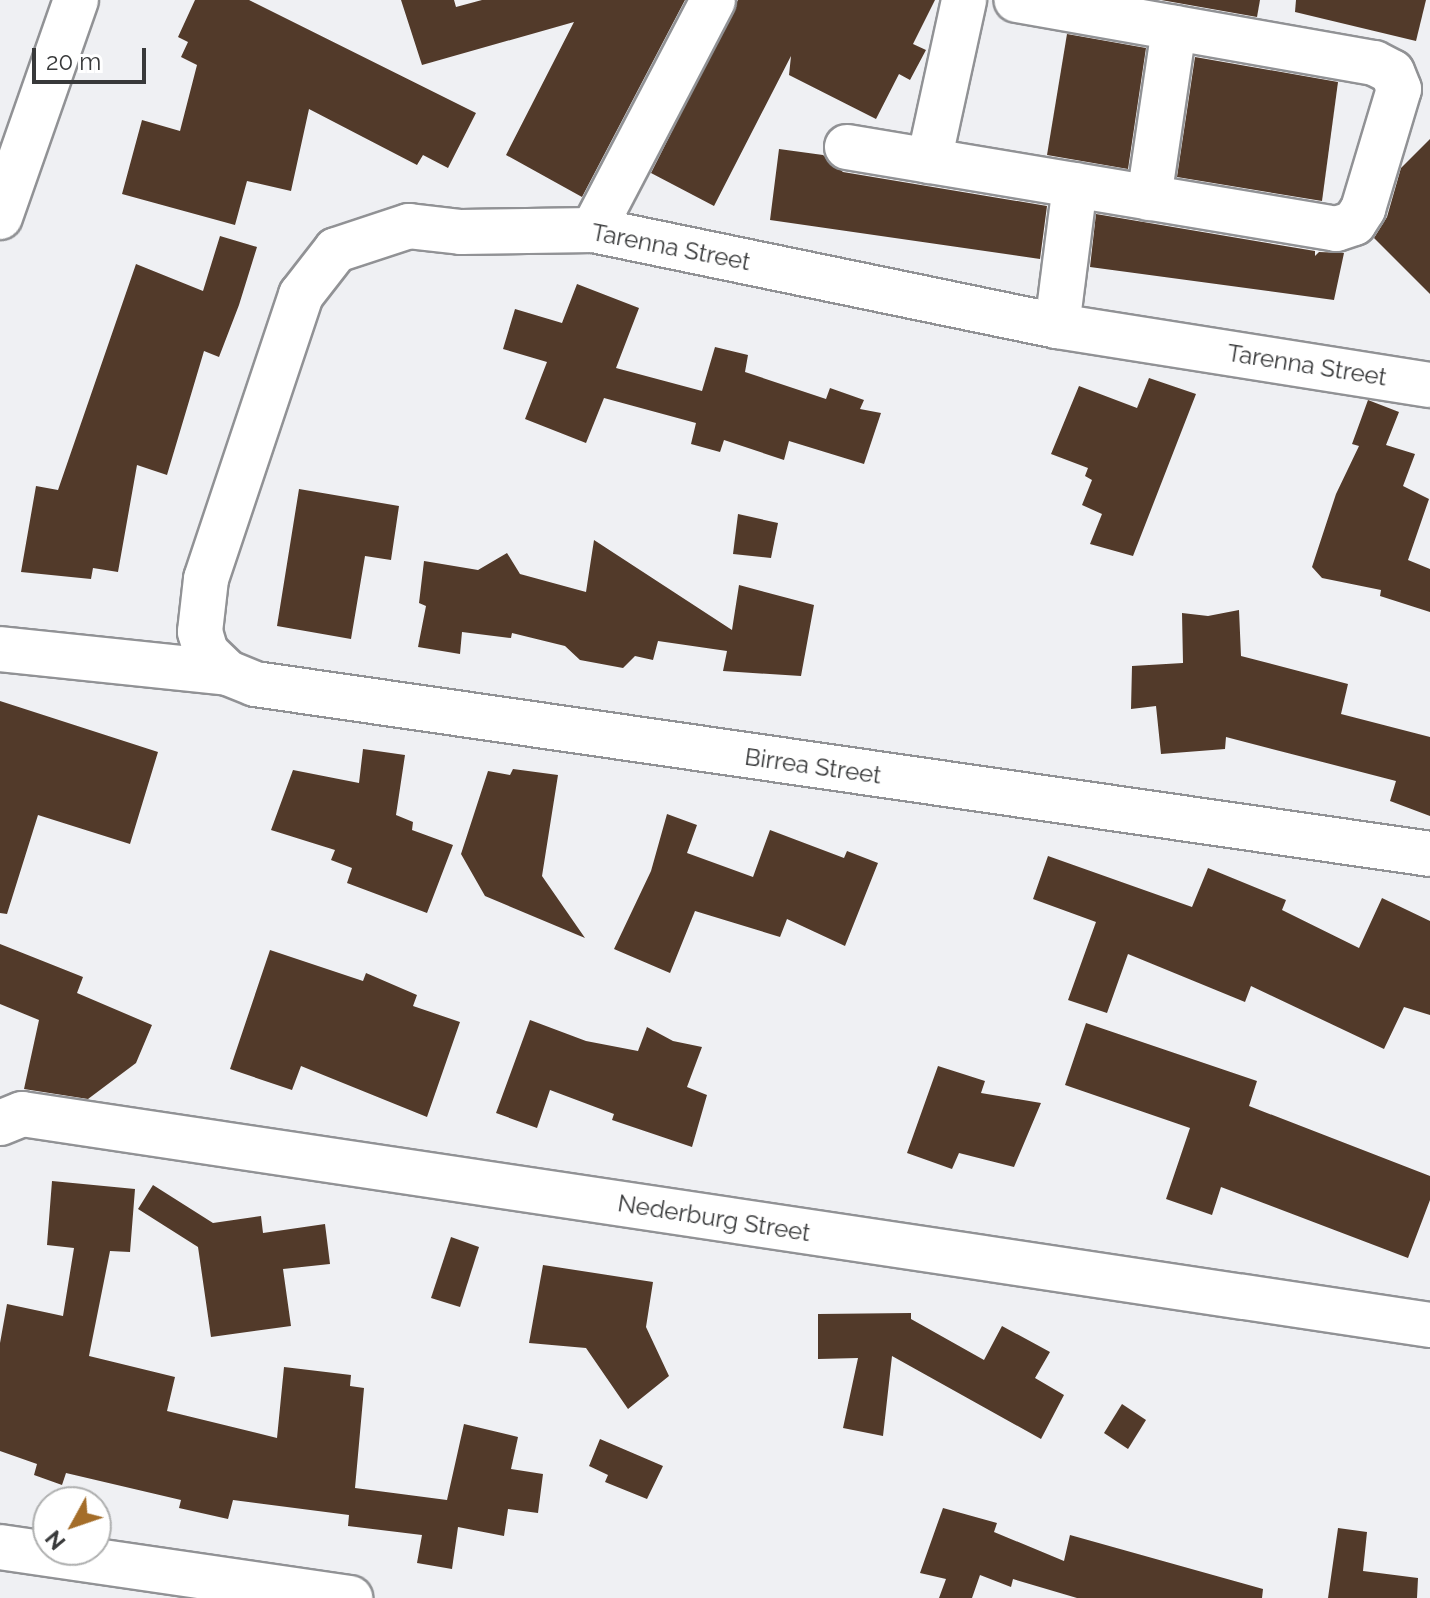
<!DOCTYPE html>
<style>
body{margin:0}
#map{position:relative;width:1430px;height:1598px;overflow:hidden;background:#eff0f3;font-family:Raleway,sans-serif}
div>[style]{position:absolute}
.building>*{inset:0;background:#523a2a}
.roads{filter:drop-shadow(2px 0 #919295) drop-shadow(-2px 0 #919295) drop-shadow(0 2px #919295) drop-shadow(0 -2px #919295)}
.minor>*{height:44px;margin:-22px;padding:0 22px;transform-origin:22px;border-radius:22px;background:#fff}
span{translate:-50% -50%;white-space:nowrap;text-align:center;line-height:1.15;-webkit-text-stroke:8px #fff;paint-order:stroke}
.street-label{font-size:24px;color:#38393a}
.north{position:absolute;left:32px;top:1486px;width:80px;height:80px;box-sizing:border-box;background:#fff;border:2px solid #afb0b0;border-radius:50%;rotate:230deg;font-size:22px;font-weight:700;line-height:32px;text-align:center;color:#38393a}
.north::after{content:'';display:block;margin:auto;width:28px;height:36px;background:#a46d29;clip-path:polygon(50% 0,100% 100%,50% 72%,0 100%)}
.scale{position:absolute;left:32px;top:48px;width:114px;height:36px;box-sizing:border-box;border:4px solid #38393a;border-top:0;padding-left:10px;font-size:24px;line-height:28px;white-space:nowrap;color:#38393a;-webkit-text-stroke:6px #fff;paint-order:stroke}
</style>
<div id="map">
<div class="building">
<div style="clip-path:polygon(195px 0,249px 0,476px 113px,448px 168px,423px 155px,417px 165px,309px 109px,291px 191px,247px 181px,235px 225px,122px 194px,142px 120px,180px 131px,197px 65px,181px 57px,188px 42px,178px 37px)"></div>
<div style="clip-path:polygon(401px 0,454px 0,456px 7px,482px 0,685px 0,582px 197px,506px 155px,574px 22px,422px 65px)"></div>
<div style="clip-path:polygon(738px 0,935px 0,913px 44px,926px 50px,910px 80px,899px 74px,876px 119px,789px 75px,791px 56px,714px 206px,651px 173px)"></div>
<div style="clip-path:polygon(1161px 0,1260px 0,1257px 17px)"></div>
<div style="clip-path:polygon(1296px 0,1426px 0,1416px 41px,1295px 12px)"></div>
<div style="clip-path:polygon(1067px 34px,1146px 48px,1128px 169px,1047px 155px)"></div>
<div style="clip-path:polygon(1195px 57px,1338px 82px,1322px 201px,1177px 177px)"></div>
<div style="clip-path:polygon(1430px 139px,1430px 294px,1374px 238px,1387px 217px,1401px 168px)"></div>
<div style="clip-path:polygon(779px 149px,823px 155px,843px 172px,1047px 206px,1040px 259px,770px 220px)"></div>
<div style="clip-path:polygon(1096px 214px,1315px 251px,1315px 256px,1319px 252px,1344px 253px,1334px 300px,1090px 267px)"></div>
<div style="clip-path:polygon(220px 236px,257px 247px,239px 305px,219px 357px,204px 351px,167px 475px,137px 465px,118px 572px,93px 568px,91px 579px,21px 572px,36px 486px,58px 490px,136px 264px,203px 291px)"></div>
<div style="clip-path:polygon(577px 284px,639px 308px,616px 368px,702px 391px,715px 347px,748px 355px,745px 372px,826px 399px,830px 388px,864px 400px,860px 409px,881px 413px,864px 464px,789px 441px,784px 460px,724px 440px,720px 452px,691px 444px,696px 423px,604px 398px,586px 443px,525px 419px,547px 362px,503px 349px,515px 309px,562px 323px)"></div>
<div style="clip-path:polygon(1149px 378px,1196px 394px,1133px 556px,1090px 544px,1102px 514px,1082px 505px,1092px 480px,1085px 476px,1088px 468px,1051px 454px,1079px 386px,1137px 408px)"></div>
<div style="clip-path:polygon(1368px 400px,1399px 412px,1386px 445px,1415px 454px,1403px 486px,1429px 499px,1408px 560px,1430px 569px,1430px 612px,1380px 596px,1381px 590px,1322px 578px,1312px 567px,1336px 494px,1359px 446px,1352px 444px)"></div>
<div style="clip-path:polygon(299px 489px,399px 506px,391px 560px,365px 556px,351px 639px,277px 626px)"></div>
<div style="clip-path:polygon(738px 514px,778px 523px,771px 558px,733px 554px)"></div>
<div style="clip-path:polygon(594px 540px,732px 630px,739px 585px,814px 605px,801px 676px,723px 671px,727px 651px,658px 641px,653px 660px,635px 656px,623px 668px,580px 660px,565px 646px,512px 633px,511px 638px,462px 632px,460px 654px,418px 647px,426px 606px,419px 603px,424px 561px,478px 570px,507px 553px,520px 574px,586px 592px)"></div>
<div style="clip-path:polygon(1239px 610px,1241px 656px,1348px 684px,1341px 714px,1430px 737px,1430px 816px,1390px 801px,1396px 781px,1226px 737px,1225px 749px,1161px 754px,1156px 706px,1131px 709px,1132px 666px,1183px 663px,1182px 613px,1208px 616px)"></div>
<div style="clip-path:polygon(0 701px,158px 752px,130px 844px,38px 815px,7px 914px,0 913px)"></div>
<div style="clip-path:polygon(363px 749px,405px 755px,396px 815px,413px 822px,412px 830px,453px 845px,427px 913px,347px 883px,352px 868px,331px 860px,335px 850px,271px 830px,293px 770px,359px 783px)"></div>
<div style="clip-path:polygon(513px 769px,558px 775px,542px 876px,585px 938px,485px 896px,461px 854px,488px 771px,510px 775px)"></div>
<div style="clip-path:polygon(667px 814px,697px 825px,687px 853px,753px 877px,770px 830px,844px 858px,847px 851px,878px 863px,845px 946px,787px 919px,780px 937px,695px 911px,670px 973px,614px 949px,651px 871px)"></div>
<div style="clip-path:polygon(1048px 856px,1192px 907px,1208px 868px,1286px 900px,1282px 910px,1359px 948px,1382px 898px,1430px 921px,1430px 1015px,1404px 1007px,1384px 1049px,1251px 986px,1245px 1002px,1128px 954px,1107px 1013px,1068px 1000px,1096px 922px,1033px 899px)"></div>
<div style="clip-path:polygon(0 944px,83px 977px,77px 993px,152px 1025px,136px 1063px,88px 1099px,24px 1089px,39px 1020px,0 1004px)"></div>
<div style="clip-path:polygon(270px 950px,363px 981px,366px 973px,417px 995px,413px 1006px,460px 1022px,427px 1117px,301px 1066px,292px 1090px,230px 1069px)"></div>
<div style="clip-path:polygon(530px 1020px,586px 1041px,638px 1051px,647px 1027px,673px 1041px,702px 1047px,687px 1087px,707px 1095px,692px 1147px,612px 1120px,614px 1114px,550px 1090px,537px 1128px,496px 1113px)"></div>
<div style="clip-path:polygon(1086px 1023px,1257px 1081px,1249px 1106px,1430px 1176px,1430px 1200px,1408px 1258px,1221px 1187px,1212px 1215px,1166px 1199px,1190px 1128px,1065px 1085px)"></div>
<div style="clip-path:polygon(938px 1066px,985px 1081px,981px 1093px,1041px 1103px,1014px 1167px,959px 1153px,952px 1169px,907px 1153px)"></div>
<div style="clip-path:polygon(52px 1181px,135px 1189px,130px 1252px,110px 1251px,89px 1356px,175px 1377px,167px 1411px,277px 1438px,284px 1367px,351px 1375px,350px 1386px,364px 1388px,355px 1488px,447px 1500px,464px 1424px,518px 1437px,511px 1469px,543px 1474px,538px 1513px,508px 1509px,504px 1536px,458px 1527px,452px 1569px,417px 1563px,422px 1535px,348px 1526px,349px 1515px,233px 1500px,228px 1519px,179px 1508px,181px 1500px,66px 1473px,62px 1485px,34px 1475px,37px 1464px,0 1451px,0 1343px,7px 1304px,63px 1316px,74px 1248px,47px 1245px)"></div>
<div style="clip-path:polygon(153px 1185px,213px 1223px,261px 1216px,263px 1233px,325px 1224px,330px 1264px,283px 1269px,291px 1326px,211px 1337px,198px 1247px,138px 1209px)"></div>
<div style="clip-path:polygon(451px 1237px,479px 1247px,460px 1307px,431px 1298px)"></div>
<div style="clip-path:polygon(543px 1265px,653px 1282px,646px 1327px,669px 1376px,628px 1409px,586px 1348px,529px 1343px)"></div>
<div style="clip-path:polygon(911px 1313px,911px 1319px,984px 1360px,1002px 1326px,1050px 1352px,1035px 1378px,1064px 1395px,1041px 1439px,892px 1356px,883px 1436px,843px 1428px,858px 1358px,818px 1359px,818px 1314px)"></div>
<div style="clip-path:polygon(1122px 1404px,1146px 1420px,1128px 1449px,1104px 1433px)"></div>
<div style="clip-path:polygon(600px 1439px,663px 1466px,647px 1499px,605px 1482px,608px 1475px,589px 1466px)"></div>
<div style="clip-path:polygon(943px 1508px,997px 1523px,994px 1532px,1064px 1561px,1070px 1535px,1263px 1589px,1262px 1598px,1077px 1598px,1013px 1579px,1011px 1587px,980px 1575px,972px 1598px,939px 1598px,946px 1579px,920px 1573px)"></div>
<div style="clip-path:polygon(1338px 1528px,1367px 1532px,1363px 1571px,1418px 1578px,1417px 1598px,1328px 1598px)"></div>
</div>
<div class="roads">
<div class="minor">
<div style="left:847px;top:147px;width:496px;rotate:9.5deg"></div>
<div style="left:1336px;top:229px;width:19px;rotate:-18deg"></div>
<div style="left:1354px;top:223px;width:17px;rotate:-57deg"></div>
<div style="left:1363px;top:209px;width:125px;rotate:-73.3deg"></div>
<div style="left:1399px;top:89px;width:18px;rotate:-112deg"></div>
<div style="left:1392px;top:72px;width:20px;rotate:-153deg"></div>
<div style="left:1374px;top:63px;width:363px;rotate:-170deg"></div>
<div style="left:929px;top:161px;width:165px;rotate:-77.7deg"></div>
<div style="left:1149px;top:198px;width:172px;rotate:-81.6deg"></div>
<div style="left:0;top:217px;width:230px;rotate:-70.7deg"></div>
<div style="left:593px;top:230px;width:259px;rotate:-62.4deg"></div>
<div style="left:1057px;top:326px;width:142px;rotate:-82.7deg"></div>
<div style="left:1430px;top:385px;width:378px;rotate:-171deg"></div>
<div style="left:1057px;top:326px;width:474px;rotate:-168.3deg"></div>
<div style="left:593px;top:230px;width:132px;rotate:179.1deg"></div>
<div style="left:461px;top:232px;width:52px;rotate:-173.4deg"></div>
<div style="left:409px;top:226px;width:77px;rotate:161.8deg"></div>
<div style="left:336px;top:250px;width:57px;rotate:127.9deg"></div>
<div style="left:301px;top:295px;width:299px;rotate:108.5deg"></div>
<div style="left:206px;top:579px;width:53px;rotate:96.5deg"></div>
<div style="left:200px;top:632px;width:21px;rotate:73deg"></div>
<div style="left:206px;top:652px;width:30px;rotate:44deg"></div>
<div style="left:228px;top:673px;width:29px;rotate:22deg"></div>
<div style="left:255px;top:684px;width:1187px;rotate:8.23deg"></div>
<div style="left:0;top:649px;width:229px;rotate:6deg"></div>
<div style="left:0;top:1123px;width:24px;rotate:-22deg"></div>
<div style="left:22px;top:1114px;width:1424px;rotate:8.52deg"></div>
<div style="left:0;top:1547px;width:354px;rotate:8.3deg"></div>
</div>
</div>
<div class="street-label">
<span style="left:671px;top:247px;rotate:11deg">Tarenna Street</span>
<span style="left:1307px;top:365px;rotate:9deg">Tarenna Street</span>
<span style="left:813px;top:766px;rotate:8deg">Birrea Street</span>
<span style="left:714px;top:1218px;rotate:9deg">Nederburg Street</span>
</div>
<div class="north">N</div>
<div class="scale">20 m</div>
</div>
